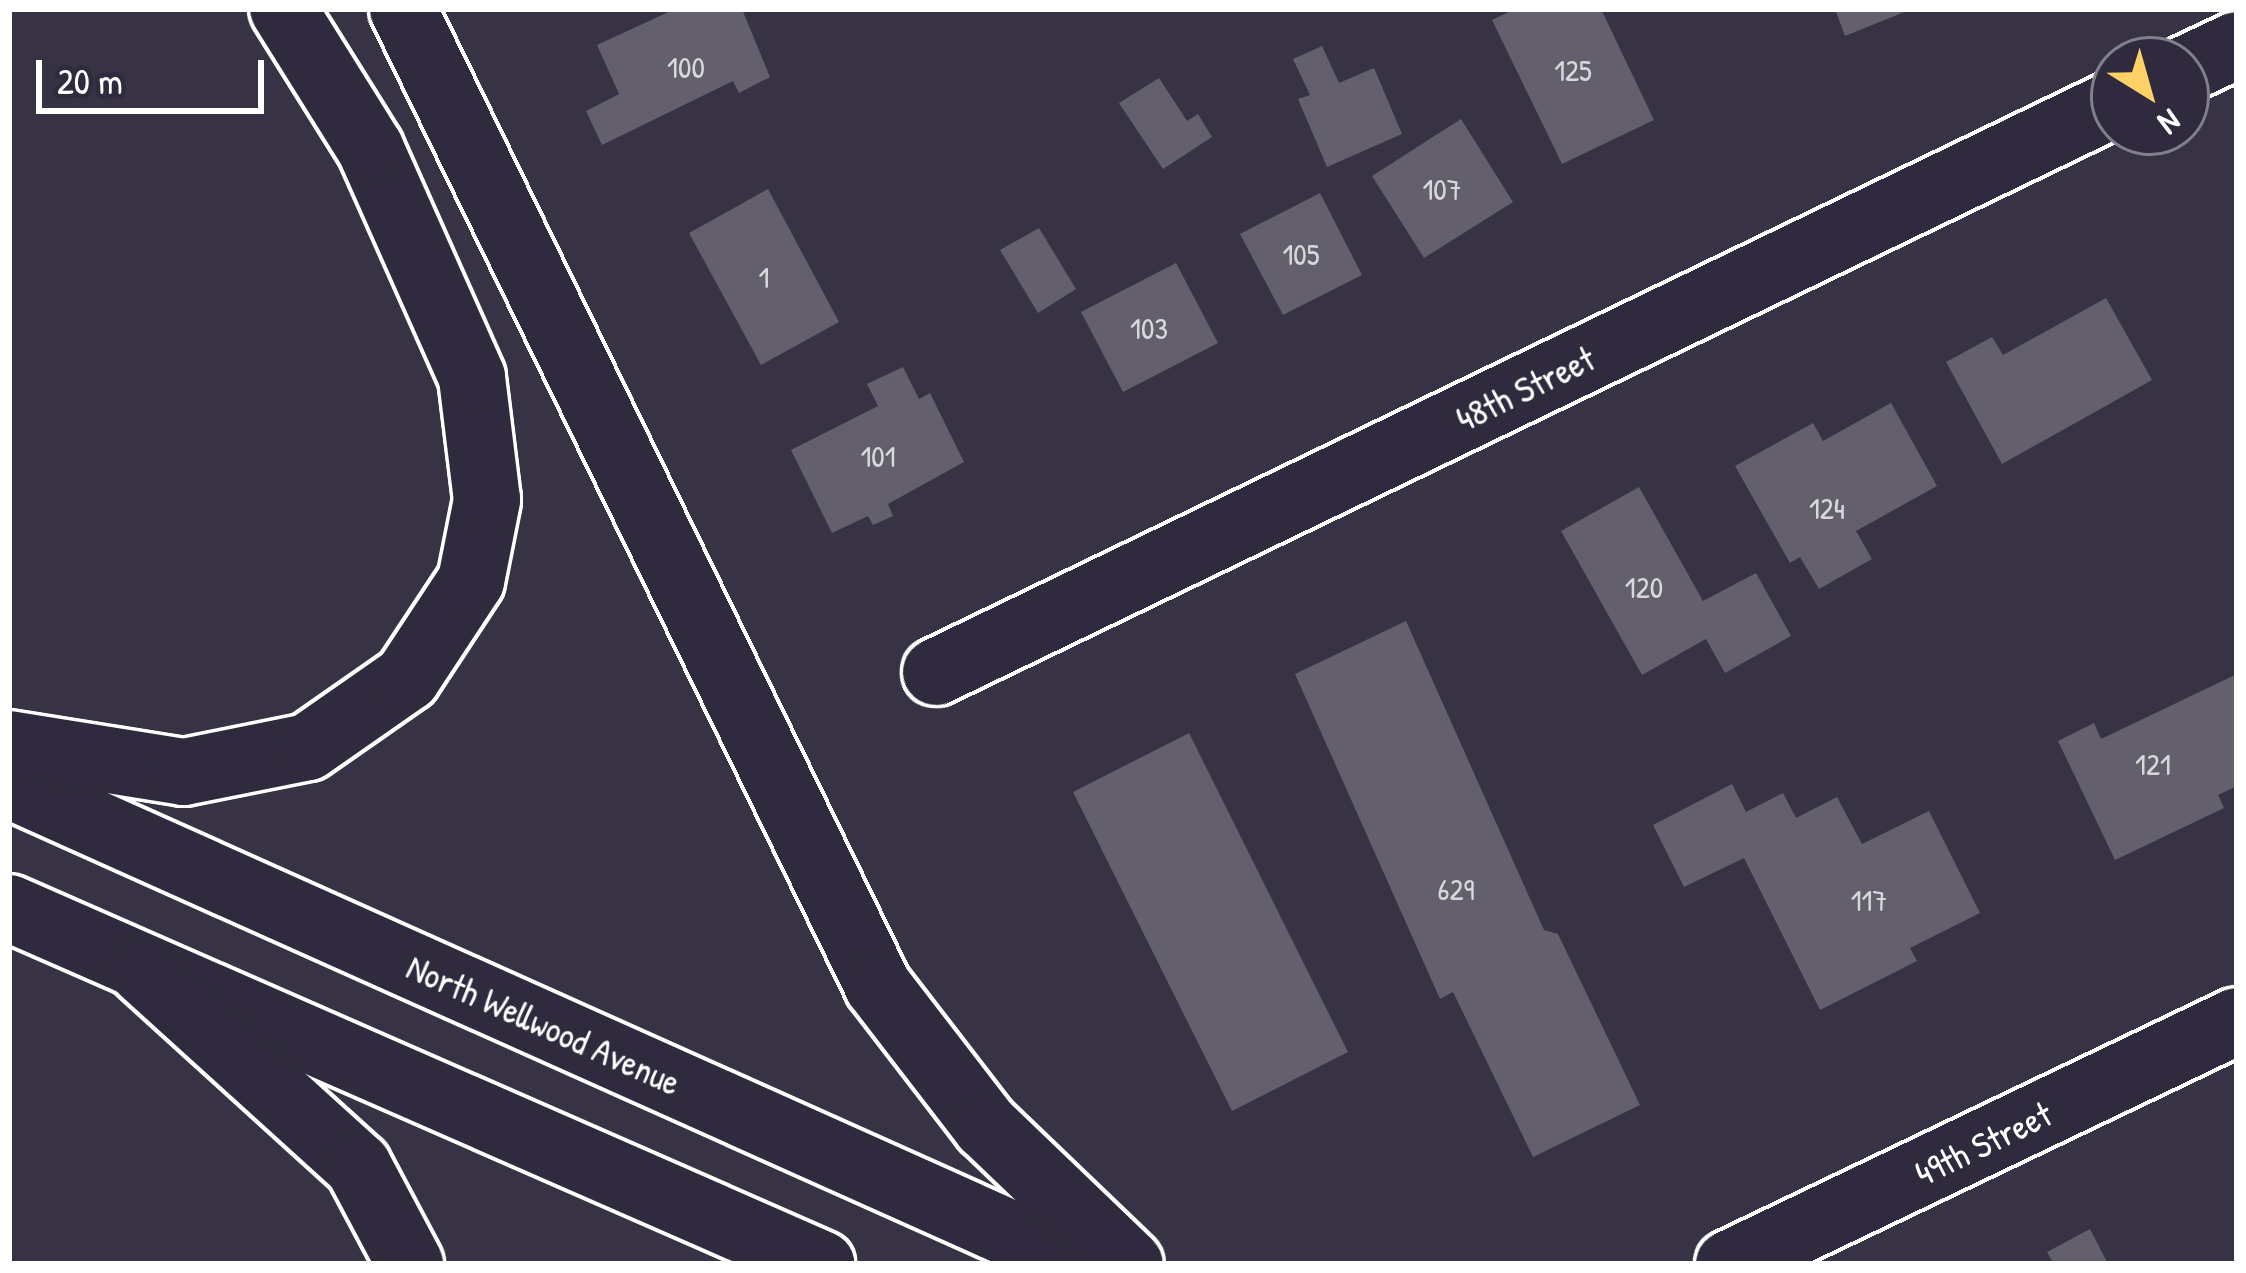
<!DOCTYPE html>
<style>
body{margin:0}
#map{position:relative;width:2246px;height:1273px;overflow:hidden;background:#373345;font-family:"Patrick Hand",sans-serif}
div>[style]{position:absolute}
.building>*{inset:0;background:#635f6d}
.roads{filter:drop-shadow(3px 0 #fff) drop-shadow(-3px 0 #fff) drop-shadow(0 3px #fff) drop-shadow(0 -3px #fff)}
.minor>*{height:66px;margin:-33px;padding:0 33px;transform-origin:33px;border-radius:33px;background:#2f2a3d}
.secondary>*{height:66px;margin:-33px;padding:0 33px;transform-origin:33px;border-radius:33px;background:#2f2a3d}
.trunk>*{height:66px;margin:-33px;padding:0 33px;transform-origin:33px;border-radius:33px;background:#2f2a3d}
span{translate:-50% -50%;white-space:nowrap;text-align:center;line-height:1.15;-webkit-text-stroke:10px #2f2a3d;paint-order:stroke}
.number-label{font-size:30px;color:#d8d7da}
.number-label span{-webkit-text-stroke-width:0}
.street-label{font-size:36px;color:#fff}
.frame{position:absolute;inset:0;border:12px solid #fff;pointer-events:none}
.north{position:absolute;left:2090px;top:36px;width:120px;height:120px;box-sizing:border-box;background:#2f2a3d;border:3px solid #827f8b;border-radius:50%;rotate:143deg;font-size:33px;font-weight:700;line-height:48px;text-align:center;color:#fff}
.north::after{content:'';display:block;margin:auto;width:42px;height:54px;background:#ffd166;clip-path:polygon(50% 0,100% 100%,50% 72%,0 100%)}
.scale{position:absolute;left:36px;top:60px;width:228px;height:54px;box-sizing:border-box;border:6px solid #fff;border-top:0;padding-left:15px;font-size:36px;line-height:42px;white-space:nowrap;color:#fff;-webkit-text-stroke:9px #2f2a3d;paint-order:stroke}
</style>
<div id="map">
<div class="building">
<div style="clip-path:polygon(675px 9px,742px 9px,770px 77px,739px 93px,733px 81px,602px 145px,586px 111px,619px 94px,597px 45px)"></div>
<div style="clip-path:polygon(1515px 9px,1601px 9px,1654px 120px,1562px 164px,1492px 20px)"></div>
<div style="clip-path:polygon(1835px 9px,1912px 9px,1845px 36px)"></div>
<div style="clip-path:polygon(1322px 46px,1339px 83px,1374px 68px,1402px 134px,1327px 167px,1298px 99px,1310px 95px,1293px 59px)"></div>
<div style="clip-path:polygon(1159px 78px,1187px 121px,1198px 114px,1212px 137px,1163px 169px,1119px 103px)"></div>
<div style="clip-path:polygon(1461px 119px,1513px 202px,1424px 258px,1372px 176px)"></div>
<div style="clip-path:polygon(768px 189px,839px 322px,761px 365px,689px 233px)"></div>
<div style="clip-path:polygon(1320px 193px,1362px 275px,1283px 315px,1240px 234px)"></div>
<div style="clip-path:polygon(1039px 228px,1076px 289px,1038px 313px,1000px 250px)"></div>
<div style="clip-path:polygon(1176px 263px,1218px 343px,1123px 392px,1081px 312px)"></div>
<div style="clip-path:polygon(2106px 298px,2152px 380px,2002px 464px,1946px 362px,1992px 337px,2003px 355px)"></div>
<div style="clip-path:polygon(903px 367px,919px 399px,930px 393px,964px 462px,888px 504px,893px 516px,873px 525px,868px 516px,832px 533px,791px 450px,878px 406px,867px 384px)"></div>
<div style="clip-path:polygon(1891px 403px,1937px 486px,1856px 531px,1872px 559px,1819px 589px,1800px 557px,1790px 563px,1735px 466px,1813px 423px,1823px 441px)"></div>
<div style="clip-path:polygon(1639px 487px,1703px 601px,1756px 573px,1791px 636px,1725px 673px,1706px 639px,1642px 675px,1561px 531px)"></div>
<div style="clip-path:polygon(1406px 621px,1544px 930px,1558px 934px,1640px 1105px,1533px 1157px,1453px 992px,1440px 999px,1295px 674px)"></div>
<div style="clip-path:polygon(2237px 674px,2237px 786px,2218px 795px,2224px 808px,2115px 860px,2058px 741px,2094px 723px,2101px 739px)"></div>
<div style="clip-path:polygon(1189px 733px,1348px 1052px,1232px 1111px,1073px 792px)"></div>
<div style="clip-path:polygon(1732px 784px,1746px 812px,1783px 793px,1796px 818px,1837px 797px,1862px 844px,1929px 811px,1980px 913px,1910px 948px,1917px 961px,1820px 1010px,1744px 858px,1684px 887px,1653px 825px)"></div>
<div style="clip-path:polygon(2090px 1229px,2108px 1264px,2054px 1264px,2047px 1252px)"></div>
</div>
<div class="roads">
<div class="minor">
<div style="left:2186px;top:69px;width:56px;rotate:-25.2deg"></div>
<div style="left:936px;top:672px;width:1308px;rotate:-25.74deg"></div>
<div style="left:1729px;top:1264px;width:563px;rotate:-25.56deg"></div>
</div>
<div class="secondary">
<div style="left:9px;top:785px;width:1171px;rotate:24.14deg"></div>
<div style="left:9px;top:908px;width:887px;rotate:23.67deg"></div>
</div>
<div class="trunk">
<div style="left:403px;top:9px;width:1086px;rotate:64.07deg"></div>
<div style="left:878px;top:986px;width:177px;rotate:52.4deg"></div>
<div style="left:986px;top:1126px;width:199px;rotate:43.8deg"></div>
<div style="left:9px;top:744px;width:177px;rotate:9.1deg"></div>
<div style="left:184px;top:772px;width:126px;rotate:-11.4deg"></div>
<div style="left:308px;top:747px;width:121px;rotate:-34.9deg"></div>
<div style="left:407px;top:678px;width:116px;rotate:-56.6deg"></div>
<div style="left:471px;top:581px;width:83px;rotate:-78.8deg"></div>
<div style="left:487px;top:500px;width:124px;rotate:-97deg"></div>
<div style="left:472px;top:377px;width:251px;rotate:-114deg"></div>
<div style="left:370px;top:148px;width:164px;rotate:-122deg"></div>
<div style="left:143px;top:971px;width:290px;rotate:42.2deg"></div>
<div style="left:358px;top:1166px;width:111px;rotate:62deg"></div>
</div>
</div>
<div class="number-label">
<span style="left:686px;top:67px">100</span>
<span style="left:1573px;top:70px">125</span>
<span style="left:1442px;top:189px">107</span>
<span style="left:1301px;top:254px">105</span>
<span style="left:764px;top:277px">1</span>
<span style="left:1149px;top:328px">103</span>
<span style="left:878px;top:456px">101</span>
<span style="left:1827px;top:508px">124</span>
<span style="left:1644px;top:587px">120</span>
<span style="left:2153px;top:764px">121</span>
<span style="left:1456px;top:889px">629</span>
<span style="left:1869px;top:900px">117</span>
</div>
<div class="street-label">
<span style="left:1525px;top:388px;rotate:-26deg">48th Street</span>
<span style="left:544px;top:1024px;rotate:24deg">North Wellwood Avenue</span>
<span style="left:1983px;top:1143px;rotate:-26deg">49th Street</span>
</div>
<div class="frame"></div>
<div class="north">N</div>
<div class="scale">20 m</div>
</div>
